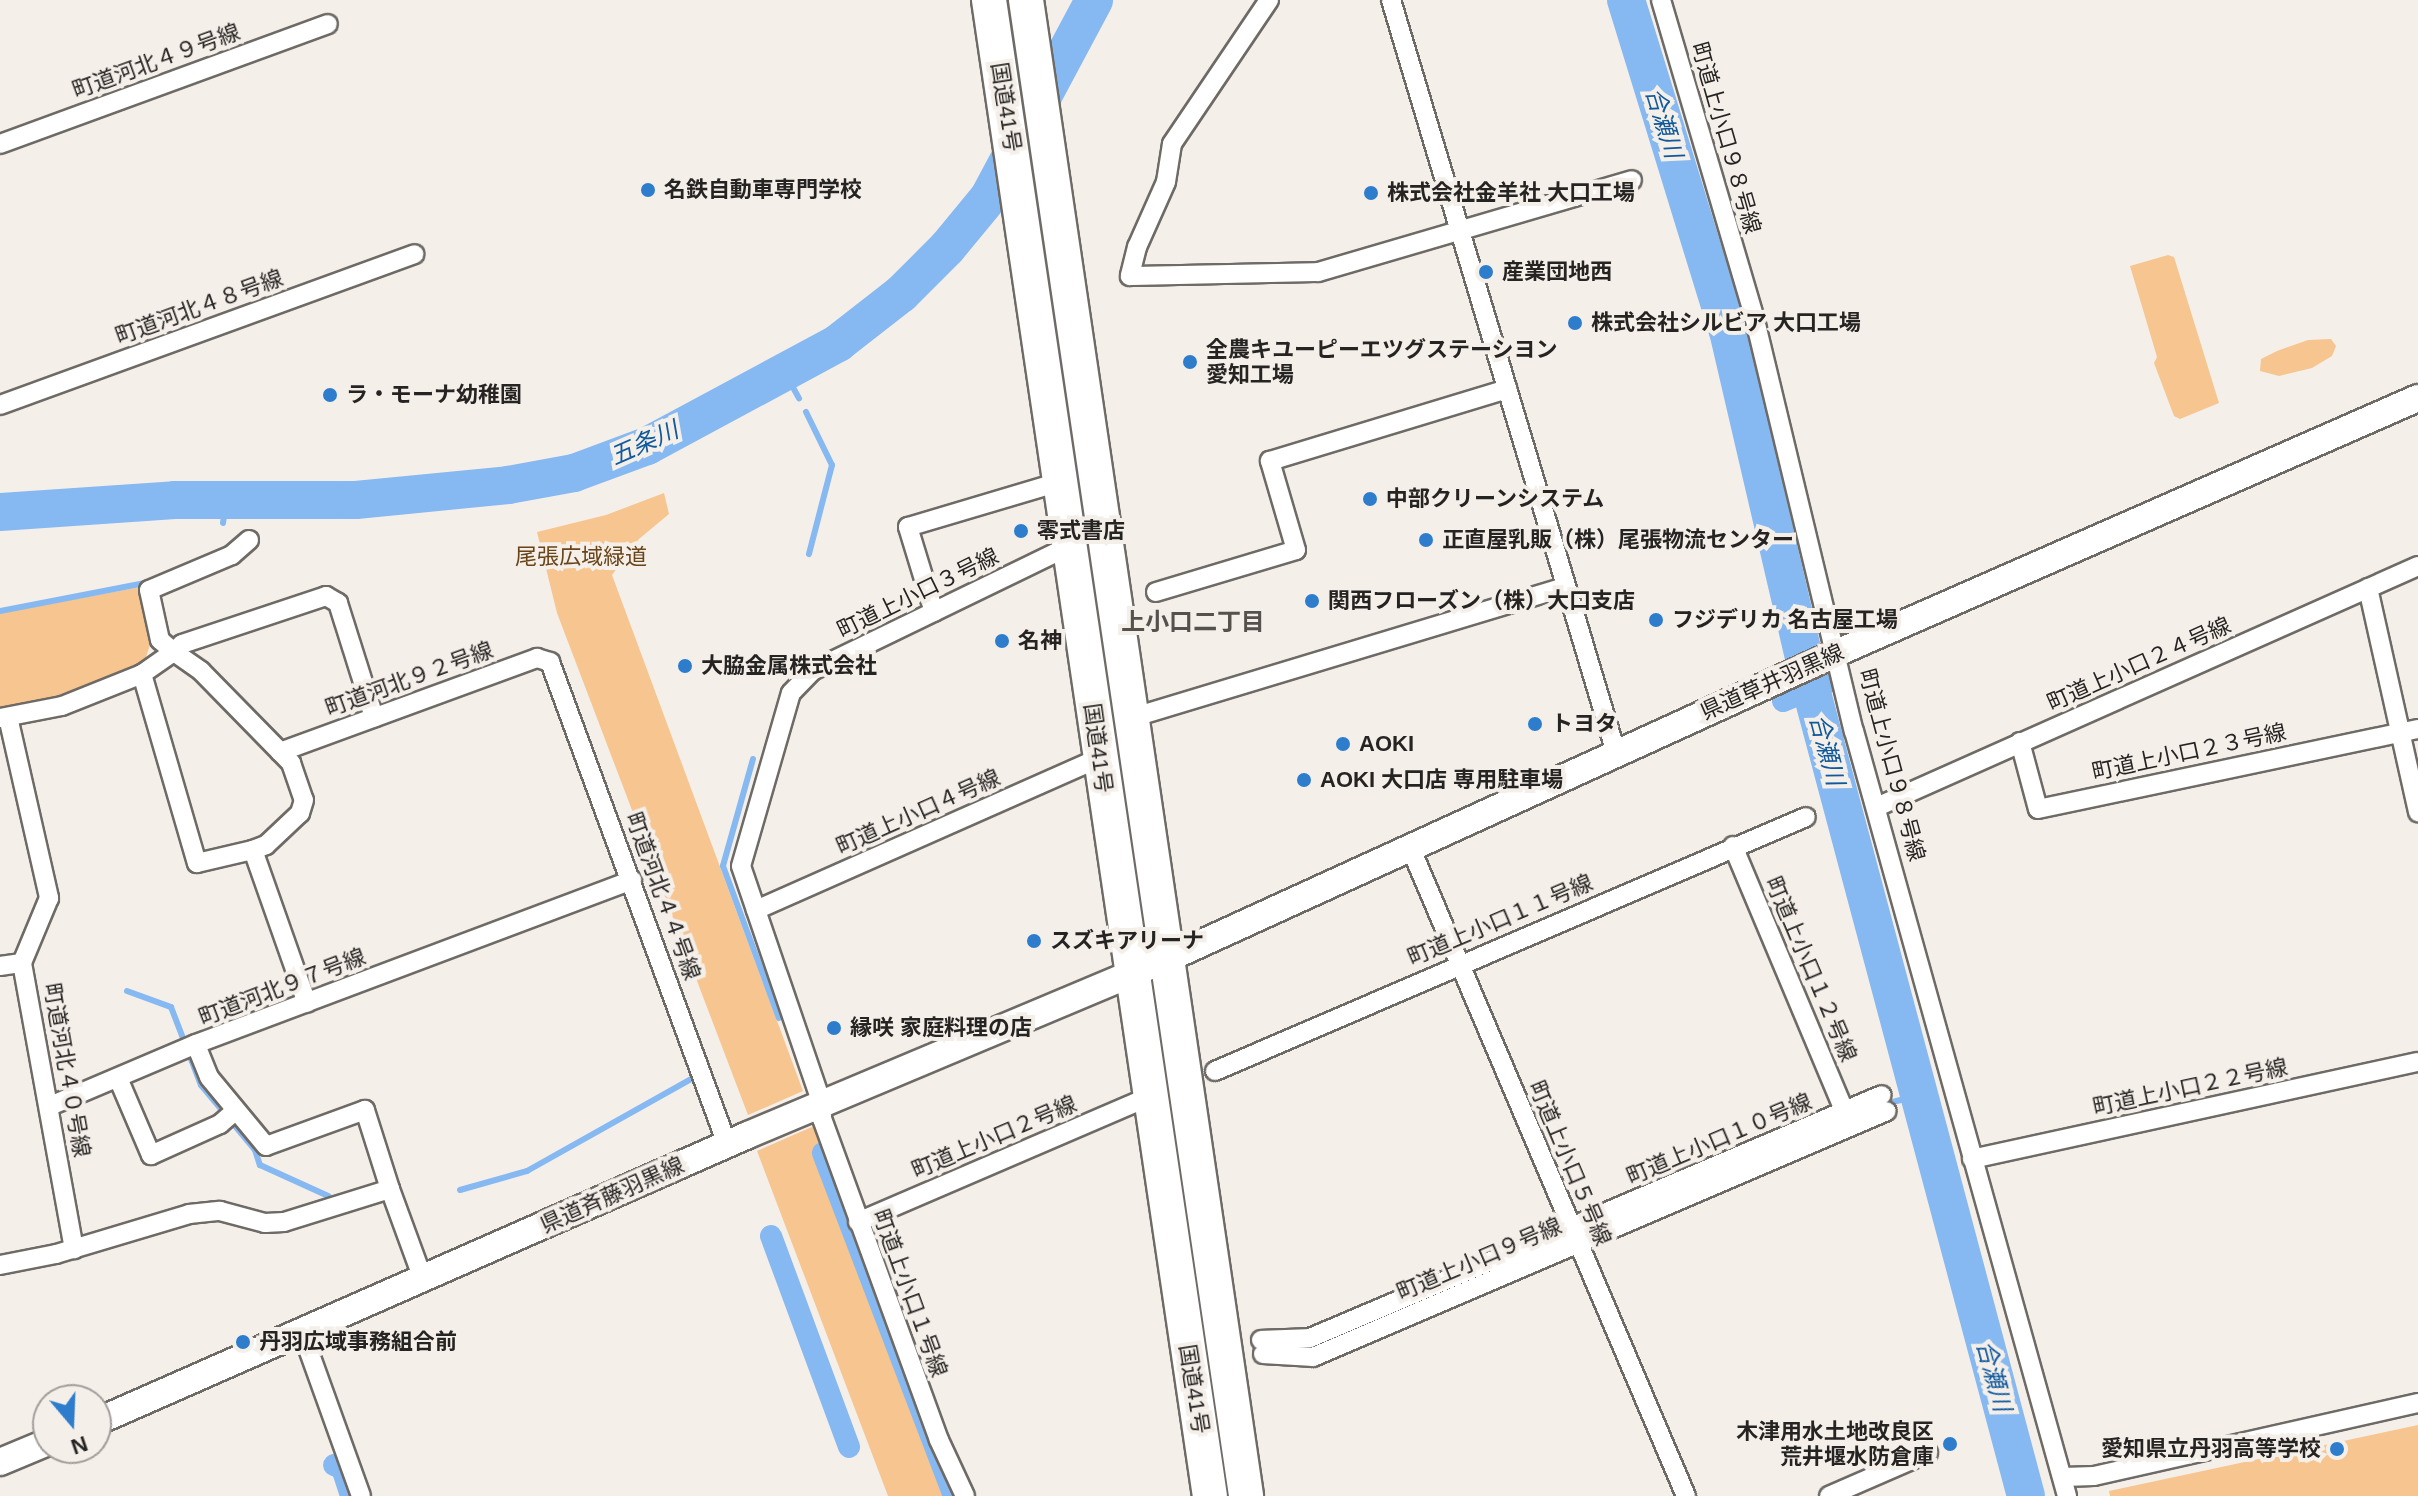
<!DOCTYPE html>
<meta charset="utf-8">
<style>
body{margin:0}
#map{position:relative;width:2418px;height:1496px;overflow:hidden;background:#f5efea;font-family:Helvetica,"Noto Sans JP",sans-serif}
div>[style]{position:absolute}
.green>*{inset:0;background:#f7c58f}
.stream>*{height:6px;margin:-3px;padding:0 3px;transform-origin:3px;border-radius:3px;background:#86b8f1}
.canal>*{height:22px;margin:-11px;padding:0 11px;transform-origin:11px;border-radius:11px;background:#86b8f1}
.river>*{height:38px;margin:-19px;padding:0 19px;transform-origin:19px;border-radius:19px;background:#86b8f1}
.roads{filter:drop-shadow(2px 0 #6e6a65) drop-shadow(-2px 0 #6e6a65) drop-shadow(0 2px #6e6a65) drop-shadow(0 -2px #6e6a65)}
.street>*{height:18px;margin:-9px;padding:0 9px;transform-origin:9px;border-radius:9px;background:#fff}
.secondary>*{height:26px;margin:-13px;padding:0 13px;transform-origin:13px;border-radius:13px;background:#fff}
.highway>*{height:34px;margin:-17px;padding:0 17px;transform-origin:17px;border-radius:17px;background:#fff}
.dots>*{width:22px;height:22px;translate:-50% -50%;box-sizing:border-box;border:4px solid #f5efea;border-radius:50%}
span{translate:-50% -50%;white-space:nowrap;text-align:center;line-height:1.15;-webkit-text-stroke:8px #f5efea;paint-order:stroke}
.street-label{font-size:22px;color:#262422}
.poi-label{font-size:22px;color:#262422;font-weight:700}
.left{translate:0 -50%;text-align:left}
.right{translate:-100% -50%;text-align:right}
.park-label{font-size:22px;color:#684418}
.water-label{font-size:24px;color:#0f599c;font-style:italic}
.neighbourhood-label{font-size:24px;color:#55514c;font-weight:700}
.north{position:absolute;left:32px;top:1384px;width:80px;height:80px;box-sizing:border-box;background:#f5efea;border:2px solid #a29e9a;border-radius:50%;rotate:161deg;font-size:22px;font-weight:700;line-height:32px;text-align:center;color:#262422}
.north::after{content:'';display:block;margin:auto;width:28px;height:36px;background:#2e7dcd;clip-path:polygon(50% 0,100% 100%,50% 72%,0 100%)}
</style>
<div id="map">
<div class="green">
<div style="clip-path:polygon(2168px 255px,2174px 257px,2219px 403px,2180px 419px,2174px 416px,2154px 363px,2157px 357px,2130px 266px)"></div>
<div style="clip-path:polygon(2331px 339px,2336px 346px,2332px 356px,2312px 368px,2279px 376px,2260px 371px,2261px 359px,2277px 351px,2308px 340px)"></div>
<div style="clip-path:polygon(664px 493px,669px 514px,639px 539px,612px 575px,803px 1091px,748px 1115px,557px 613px,537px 532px,606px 515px)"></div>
<div style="clip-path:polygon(141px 587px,151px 642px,144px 663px,63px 698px,0 712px,0 613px)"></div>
<div style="clip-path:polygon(814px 1126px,912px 1401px,952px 1496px,888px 1496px,757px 1151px)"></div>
<div style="clip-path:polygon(2418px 1425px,2418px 1496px,2110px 1496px,2109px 1491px)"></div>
</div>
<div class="stream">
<div style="left:785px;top:373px;width:29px;rotate:61deg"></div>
<div style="left:806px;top:412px;width:59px;rotate:63.9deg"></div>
<div style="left:832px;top:465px;width:92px;rotate:104.5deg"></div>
<div style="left:223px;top:523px;width:22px;rotate:-82deg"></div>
<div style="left:0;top:611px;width:153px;rotate:-10.9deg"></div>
<div style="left:753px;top:759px;width:111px;rotate:105.7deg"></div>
<div style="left:723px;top:866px;width:162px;rotate:69.8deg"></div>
<div style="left:127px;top:991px;width:47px;rotate:20deg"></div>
<div style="left:171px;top:1007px;width:84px;rotate:69deg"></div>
<div style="left:201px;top:1085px;width:85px;rotate:50.3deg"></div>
<div style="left:255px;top:1150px;width:16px;rotate:72deg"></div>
<div style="left:260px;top:1165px;width:75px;rotate:24.5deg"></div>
<div style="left:1893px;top:1102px;width:27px;rotate:-15deg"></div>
<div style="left:460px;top:1190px;width:70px;rotate:-15.8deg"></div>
<div style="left:527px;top:1171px;width:190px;rotate:-29.3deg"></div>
<div style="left:1302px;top:1347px;width:40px;rotate:-18deg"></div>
</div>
<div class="canal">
<div style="left:1783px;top:701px;width:60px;rotate:-22.7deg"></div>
<div style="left:823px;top:1153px;width:367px;rotate:69.1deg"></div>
<div style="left:771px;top:1236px;width:225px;rotate:69.7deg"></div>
<div style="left:334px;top:1465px;width:9px;rotate:21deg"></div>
<div style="left:342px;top:1468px;width:29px;rotate:72deg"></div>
</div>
<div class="river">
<div style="left:1626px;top:0;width:346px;rotate:72.9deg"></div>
<div style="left:1728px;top:331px;width:372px;rotate:76.9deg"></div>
<div style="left:1812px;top:693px;width:831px;rotate:75.08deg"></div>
<div style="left:0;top:512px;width:175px;rotate:-3.9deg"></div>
<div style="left:175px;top:500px;width:181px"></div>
<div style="left:356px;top:500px;width:153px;rotate:-5.6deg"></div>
<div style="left:508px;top:485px;width:67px;rotate:-10.3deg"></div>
<div style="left:574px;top:473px;width:78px;rotate:-20.3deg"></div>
<div style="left:647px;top:446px;width:217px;rotate:-28.3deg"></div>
<div style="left:838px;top:343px;width:80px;rotate:-37.9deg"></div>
<div style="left:901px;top:294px;width:65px;rotate:-45deg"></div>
<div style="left:947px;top:248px;width:66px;rotate:-50.5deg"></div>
<div style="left:989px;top:197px;width:223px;rotate:-61.9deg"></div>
</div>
<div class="roads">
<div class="street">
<div style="left:1269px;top:0;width:174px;rotate:124deg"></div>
<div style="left:1172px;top:144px;width:38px;rotate:99deg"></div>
<div style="left:1166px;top:182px;width:71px;rotate:114deg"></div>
<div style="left:1137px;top:247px;width:30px;rotate:104deg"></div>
<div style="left:1130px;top:276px;width:188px;rotate:-1.2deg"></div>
<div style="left:1318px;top:272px;width:327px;rotate:-16.3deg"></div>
<div style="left:1391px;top:0;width:786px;rotate:73.36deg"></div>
<div style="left:1661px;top:0;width:334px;rotate:73.6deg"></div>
<div style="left:1755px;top:320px;width:423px;rotate:76.5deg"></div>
<div style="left:1854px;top:731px;width:794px;rotate:74.44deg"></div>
<div style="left:0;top:144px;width:349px;rotate:-20.1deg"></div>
<div style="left:0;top:405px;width:441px;rotate:-20deg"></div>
<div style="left:249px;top:540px;width:23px;rotate:139deg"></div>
<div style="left:232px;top:555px;width:90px;rotate:157.1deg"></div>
<div style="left:149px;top:590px;width:51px;rotate:77.6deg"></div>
<div style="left:160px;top:640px;width:18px;rotate:41deg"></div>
<div style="left:174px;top:652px;width:11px;rotate:-45deg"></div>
<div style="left:182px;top:644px;width:152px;rotate:-18.4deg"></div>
<div style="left:326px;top:596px;width:14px;rotate:30deg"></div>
<div style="left:338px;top:603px;width:120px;rotate:72.5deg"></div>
<div style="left:2368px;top:588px;width:230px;rotate:77.4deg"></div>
<div style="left:1156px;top:592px;width:146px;rotate:-16.7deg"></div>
<div style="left:1296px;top:550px;width:93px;rotate:-106.3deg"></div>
<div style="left:1270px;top:461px;width:248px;rotate:-16.9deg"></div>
<div style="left:934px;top:612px;width:89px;rotate:-107deg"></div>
<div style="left:908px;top:527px;width:161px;rotate:-16.6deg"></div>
<div style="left:142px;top:674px;width:197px;rotate:73.8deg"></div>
<div style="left:197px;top:863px;width:57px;rotate:-13.1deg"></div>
<div style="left:253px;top:850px;width:162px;rotate:70.6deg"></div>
<div style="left:8px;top:717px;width:186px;rotate:77.2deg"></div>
<div style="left:49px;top:898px;width:70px;rotate:112.6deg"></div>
<div style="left:22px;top:963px;width:291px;rotate:79.7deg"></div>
<div style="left:0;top:718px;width:63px;rotate:-11deg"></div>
<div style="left:62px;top:706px;width:86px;rotate:-21.8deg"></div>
<div style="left:142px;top:674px;width:39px;rotate:-35deg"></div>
<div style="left:174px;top:652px;width:33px;rotate:35deg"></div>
<div style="left:201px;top:671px;width:129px;rotate:45.6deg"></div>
<div style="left:291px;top:763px;width:39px;rotate:71deg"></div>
<div style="left:304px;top:800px;width:14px;rotate:107deg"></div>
<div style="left:300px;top:813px;width:47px;rotate:136.7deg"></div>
<div style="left:266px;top:845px;width:14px;rotate:159deg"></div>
<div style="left:1131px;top:718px;width:454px;rotate:-16.8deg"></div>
<div style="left:2020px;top:742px;width:69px;rotate:75deg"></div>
<div style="left:2038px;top:809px;width:388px;rotate:-11.9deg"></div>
<div style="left:280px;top:752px;width:274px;rotate:-20.1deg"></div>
<div style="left:537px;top:658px;width:14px;rotate:17deg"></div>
<div style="left:550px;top:662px;width:513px;rotate:69.84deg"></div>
<div style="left:1879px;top:806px;width:590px;rotate:-24deg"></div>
<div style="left:1733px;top:846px;width:289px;rotate:67.2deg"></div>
<div style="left:1411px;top:849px;width:703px;rotate:66.97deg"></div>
<div style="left:756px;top:910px;width:375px;rotate:-23.9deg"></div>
<div style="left:0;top:966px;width:22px;rotate:-8deg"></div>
<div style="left:1215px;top:1071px;width:643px;rotate:-23.26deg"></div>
<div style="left:118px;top:1078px;width:84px;rotate:66.8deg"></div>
<div style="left:151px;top:1155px;width:76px;rotate:-24.2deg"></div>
<div style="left:220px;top:1124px;width:18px;rotate:-41deg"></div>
<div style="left:50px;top:1106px;width:159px;rotate:-23deg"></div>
<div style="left:1972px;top:1159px;width:456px;rotate:-12.3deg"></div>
<div style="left:390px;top:1189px;width:83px;rotate:-107.6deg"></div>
<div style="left:365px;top:1110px;width:105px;rotate:160deg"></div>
<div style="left:266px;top:1146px;width:89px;rotate:-129.6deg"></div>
<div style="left:209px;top:1077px;width:35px;rotate:-112deg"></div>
<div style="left:196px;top:1044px;width:466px;rotate:-20.6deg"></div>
<div style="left:858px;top:1222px;width:318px;rotate:-23.3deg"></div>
<div style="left:0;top:1265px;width:57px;rotate:-11.1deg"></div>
<div style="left:56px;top:1254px;width:139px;rotate:-16.7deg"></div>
<div style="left:189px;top:1214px;width:31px;rotate:-6deg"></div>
<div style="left:220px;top:1211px;width:47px;rotate:14.9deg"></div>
<div style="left:265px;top:1223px;width:19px;rotate:-3deg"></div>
<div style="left:284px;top:1222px;width:111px;rotate:-17.3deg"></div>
<div style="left:390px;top:1189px;width:96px;rotate:69.9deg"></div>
<div style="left:302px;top:1332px;width:174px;rotate:70.2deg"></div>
<div style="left:1261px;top:1340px;width:49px;rotate:-2.3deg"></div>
<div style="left:1310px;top:1338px;width:621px;rotate:-23.02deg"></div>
<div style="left:1263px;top:1354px;width:50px;rotate:3.4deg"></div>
<div style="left:1313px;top:1357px;width:624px;rotate:-23.2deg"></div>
<div style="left:2063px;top:1477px;width:31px;rotate:-2deg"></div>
<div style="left:2094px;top:1476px;width:332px;rotate:-12.7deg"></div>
<div style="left:965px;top:1496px;width:62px;rotate:-114.9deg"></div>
<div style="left:939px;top:1440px;width:342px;rotate:-110deg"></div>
<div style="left:822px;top:1119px;width:15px;rotate:-90deg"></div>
<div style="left:822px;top:1104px;width:251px;rotate:-108.8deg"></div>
<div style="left:741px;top:866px;width:180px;rotate:-73.9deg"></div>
<div style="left:791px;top:693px;width:30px;rotate:-46deg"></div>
<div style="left:812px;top:671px;width:289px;rotate:-25.9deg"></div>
<div style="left:1829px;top:1496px;width:108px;rotate:-23.5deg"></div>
</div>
<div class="secondary">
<div style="left:96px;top:1422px;width:712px;rotate:-23.76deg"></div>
<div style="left:748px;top:1135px;width:454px;rotate:-22.8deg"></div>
<div style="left:1167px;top:959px;width:739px;rotate:-24.55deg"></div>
<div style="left:1839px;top:652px;width:632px;rotate:-23.69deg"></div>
<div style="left:0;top:1462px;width:52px;rotate:-22.6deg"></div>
</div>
<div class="highway">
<div style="left:989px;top:0;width:1512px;rotate:81.6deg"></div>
<div style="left:1026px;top:0;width:1512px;rotate:81.63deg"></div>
</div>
</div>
<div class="dots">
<div style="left:648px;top:190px;background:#2e7dcd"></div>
<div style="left:1371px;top:193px;background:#2e7dcd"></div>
<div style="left:1486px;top:272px;background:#2e7dcd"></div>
<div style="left:1575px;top:323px;background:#2e7dcd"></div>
<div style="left:1190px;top:362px;background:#2e7dcd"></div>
<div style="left:330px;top:395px;background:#2e7dcd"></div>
<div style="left:1370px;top:499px;background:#2e7dcd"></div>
<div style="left:1021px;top:531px;background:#2e7dcd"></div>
<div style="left:1426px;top:540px;background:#2e7dcd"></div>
<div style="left:1312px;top:601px;background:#2e7dcd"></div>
<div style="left:1656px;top:620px;background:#2e7dcd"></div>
<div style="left:1002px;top:641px;background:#2e7dcd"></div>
<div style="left:685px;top:666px;background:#2e7dcd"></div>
<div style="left:1535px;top:724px;background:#2e7dcd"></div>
<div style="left:1343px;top:744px;background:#2e7dcd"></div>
<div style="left:1304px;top:780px;background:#2e7dcd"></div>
<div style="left:1034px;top:941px;background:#2e7dcd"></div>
<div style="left:834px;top:1028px;background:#2e7dcd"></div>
<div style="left:243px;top:1342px;background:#2e7dcd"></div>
<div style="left:1950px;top:1444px;background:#2e7dcd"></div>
<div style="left:2337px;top:1449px;background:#2e7dcd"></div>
</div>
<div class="street-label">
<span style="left:156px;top:61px;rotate:-20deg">町道河北４９号線</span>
<span style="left:1006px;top:107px;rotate:81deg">国道41号</span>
<span style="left:1726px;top:138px;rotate:74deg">町道上小口９８号線</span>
<span style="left:199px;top:307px;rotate:-20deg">町道河北４８号線</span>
<span style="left:918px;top:593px;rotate:-26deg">町道上小口３号線</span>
<span style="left:2139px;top:664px;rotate:-24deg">町道上小口２４号線</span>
<span style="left:409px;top:679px;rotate:-20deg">町道河北９２号線</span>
<span style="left:1772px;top:682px;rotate:-24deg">県道草井羽黒線</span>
<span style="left:1098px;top:748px;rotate:82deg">国道41号</span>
<span style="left:2189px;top:752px;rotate:-12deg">町道上小口２３号線</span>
<span style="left:1892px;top:765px;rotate:75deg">町道上小口９８号線</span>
<span style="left:918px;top:812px;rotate:-24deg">町道上小口４号線</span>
<span style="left:663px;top:896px;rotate:70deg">町道河北４４号線</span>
<span style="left:1500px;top:920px;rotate:-23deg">町道上小口１１号線</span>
<span style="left:1811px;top:969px;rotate:67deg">町道上小口１２号線</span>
<span style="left:282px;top:987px;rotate:-21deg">町道河北９７号線</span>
<span style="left:67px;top:1070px;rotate:80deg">町道河北４０号線</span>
<span style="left:2190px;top:1087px;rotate:-12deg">町道上小口２２号線</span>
<span style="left:994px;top:1137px;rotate:-23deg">町道上小口２号線</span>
<span style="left:1719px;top:1139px;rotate:-23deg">町道上小口１０号線</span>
<span style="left:1570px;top:1163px;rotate:67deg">町道上小口５号線</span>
<span style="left:612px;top:1195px;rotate:-24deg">県道斉藤羽黒線</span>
<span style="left:1479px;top:1259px;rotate:-23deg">町道上小口９号線</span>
<span style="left:910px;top:1293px;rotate:70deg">町道上小口１号線</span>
<span style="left:1194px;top:1389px;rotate:81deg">国道41号</span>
</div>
<div class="poi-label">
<span class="left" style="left:664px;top:190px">名鉄自動車専門学校</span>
<span class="left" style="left:1387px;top:193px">株式会社金羊社 大口工場</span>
<span class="left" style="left:1502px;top:272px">産業団地西</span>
<span class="left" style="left:1591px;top:323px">株式会社シルビア 大口工場</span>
<span class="left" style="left:1206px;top:362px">全農キユーピーエツグステーシヨン<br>愛知工場</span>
<span class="left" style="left:346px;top:395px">ラ・モーナ幼稚園</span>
<span class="left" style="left:1386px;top:499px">中部クリーンシステム</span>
<span class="left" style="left:1037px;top:531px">零式書店</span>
<span class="left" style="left:1442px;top:540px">正直屋乳販（株）尾張物流センター</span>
<span class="left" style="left:1328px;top:601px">関西フローズン（株）大口支店</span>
<span class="left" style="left:1672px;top:620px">フジデリカ 名古屋工場</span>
<span class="left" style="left:1018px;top:641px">名神</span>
<span class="left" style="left:701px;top:666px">大脇金属株式会社</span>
<span class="left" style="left:1551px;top:724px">トヨタ</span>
<span class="left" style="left:1359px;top:744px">AOKI</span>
<span class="left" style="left:1320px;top:780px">AOKI 大口店 専用駐車場</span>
<span class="left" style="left:1050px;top:941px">スズキアリーナ</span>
<span class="left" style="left:850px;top:1028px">縁咲 家庭料理の店</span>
<span class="left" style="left:259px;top:1342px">丹羽広域事務組合前</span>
<span class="right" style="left:1934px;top:1444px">木津用水土地改良区<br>荒井堰水防倉庫</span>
<span class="right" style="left:2321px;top:1449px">愛知県立丹羽高等学校</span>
</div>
<div class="park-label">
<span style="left:581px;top:557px">尾張広域緑道</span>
</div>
<div class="water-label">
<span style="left:1664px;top:123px;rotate:73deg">合瀬川</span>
<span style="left:644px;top:443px;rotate:-24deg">五条川</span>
<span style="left:1827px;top:750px;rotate:75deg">合瀬川</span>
<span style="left:1994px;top:1376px;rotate:75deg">合瀬川</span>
</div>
<div class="neighbourhood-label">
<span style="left:1193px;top:622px">上小口二丁目</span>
</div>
<div class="north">N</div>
</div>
